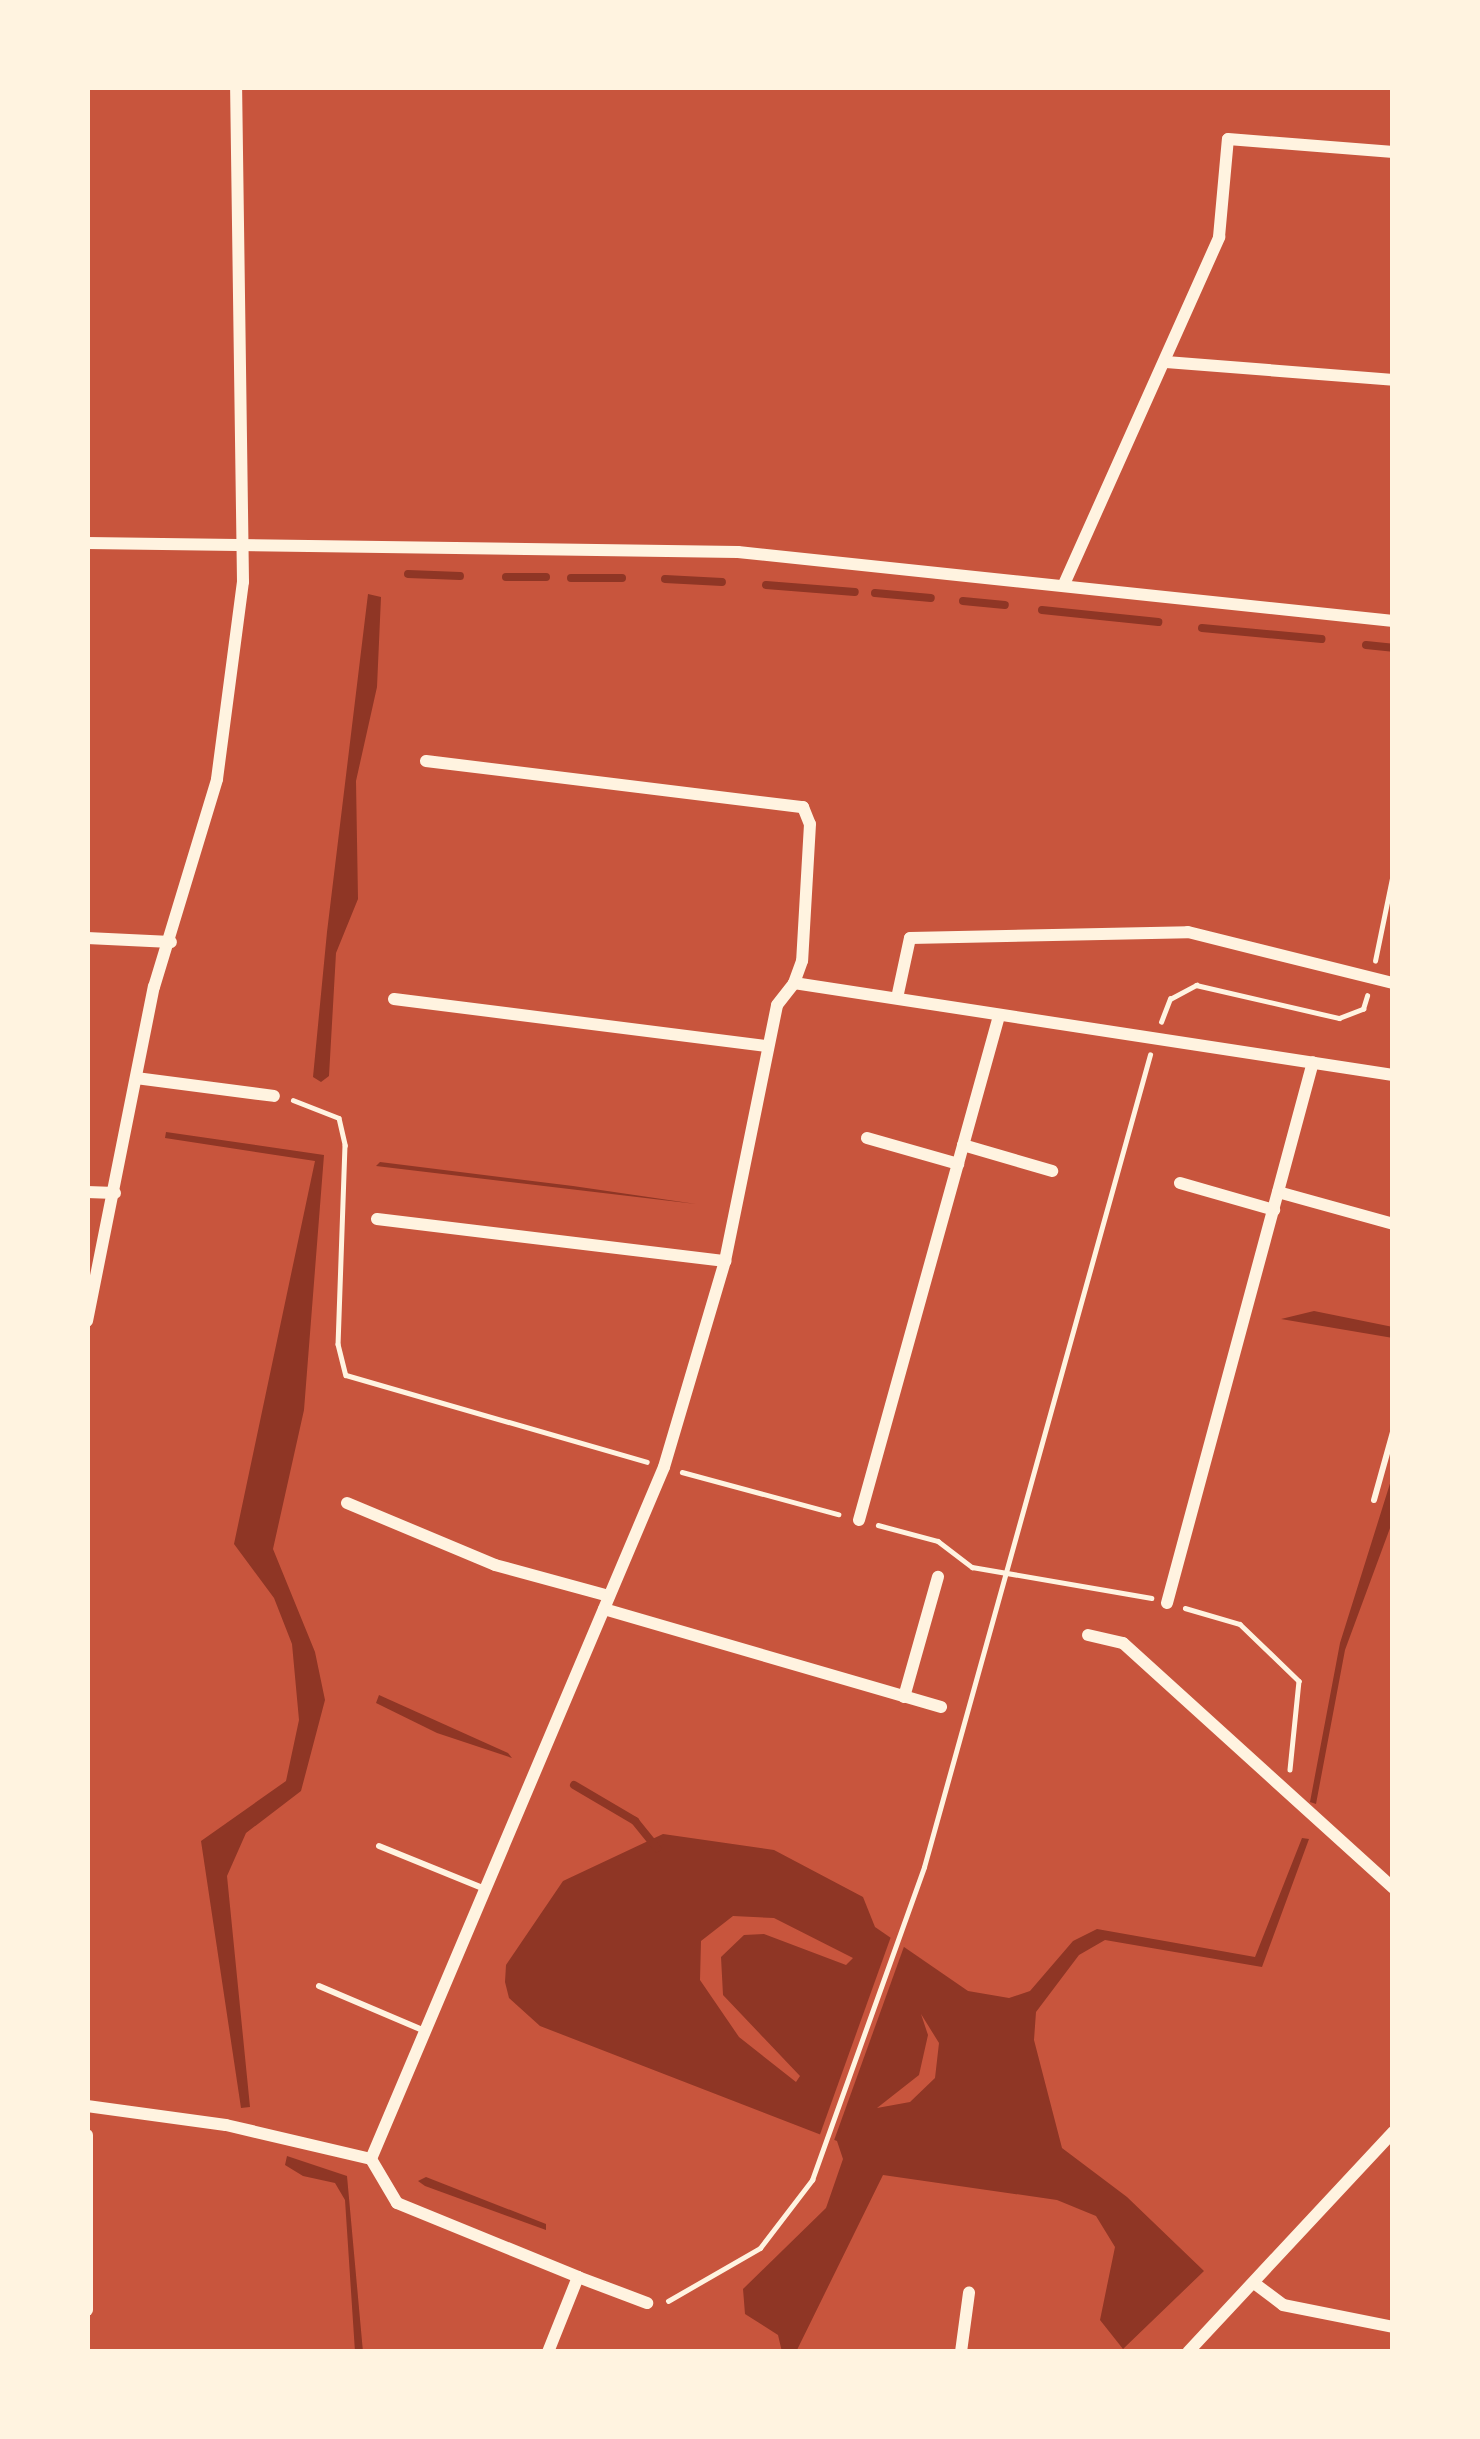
<!DOCTYPE html>
<style>
body{margin:0}
#map{position:relative;width:1480px;height:2439px;overflow:hidden;background:#c8553d;font-family:Spectral,serif}
div>[style]{position:absolute}
.water>*{inset:0;background:#8f3625}
.pier>*{inset:0;background:#c8553d}
.stream>*{height:8px;margin:-4px;padding:0 4px;transform-origin:4px;border-radius:4px;background:#8f3625}
.path>*{height:4.5px;margin:-2.25px;padding:0 2.25px;transform-origin:2.25px;border-radius:2.25px;background:#fff3e0}
.service>*{height:6px;margin:-3px;padding:0 3px;transform-origin:3px;border-radius:3px;background:#fff3e0}
.minor>*{height:12px;margin:-6px;padding:0 6px;transform-origin:6px;border-radius:6px;background:#fff3e0}
span{translate:-50% -50%;white-space:nowrap;text-align:center;line-height:1.15;-webkit-text-stroke:10px #fff3e0;paint-order:stroke}
.frame{position:absolute;inset:0;border:90px solid #fff3e0;pointer-events:none}
</style>
<div id="map">
<div class="water">
<div style="clip-path:polygon(368px 594px,381px 597px,377px 687px,356px 781px,358px 899px,336px 953px,329px 1076px,321px 1082px,313px 1077px,327px 932px)"></div>
<div style="clip-path:polygon(166px 1132px,324px 1155px,304px 1410px,273px 1549px,315px 1652px,325px 1700px,301px 1791px,246px 1833px,227px 1876px,250px 2107px,241px 2108px,201px 1841px,286px 1781px,299px 1720px,292px 1644px,274px 1598px,234px 1544px,315px 1161px,165px 1138px)"></div>
<div style="clip-path:polygon(380px 1162px,573px 1186px,696px 1204px,376px 1166px)"></div>
<div style="clip-path:polygon(1314px 1311px,1393px 1327px,1393px 1338px,1281px 1319px)"></div>
<div style="clip-path:polygon(1393px 1474px,1393px 1520px,1345px 1650px,1316px 1804px,1310px 1802px,1340px 1643px)"></div>
<div style="clip-path:polygon(379px 1695px,508px 1753px,512px 1758px,437px 1733px,376px 1703px)"></div>
<div style="clip-path:polygon(evenodd,663px 1834px,774px 1850px,863px 1897px,875px 1927px,968px 1991px,1009px 1998px,1030px 1991px,1073px 1941px,1097px 1929px,1255px 1957px,1302px 1838px,1309px 1839px,1262px 1967px,1105px 1940px,1079px 1955px,1036px 2012px,1034px 2040px,1062px 2148px,1127px 2197px,1204px 2271px,1123px 2349px,1100px 2320px,1115px 2247px,1096px 2216px,1057px 2200px,883px 2175px,796px 2352px,782px 2352px,778px 2335px,745px 2314px,743px 2289px,826px 2208px,843px 2159px,837px 2141px,540px 2026px,509px 1998px,505px 1982px,506px 1965px,563px 1881px,663px 1834px,733px 1916px,774px 1918px,853px 1958px,846px 1965px,764px 1934px,744px 1935px,721px 1957px,723px 1995px,800px 2076px,796px 2082px,739px 2037px,700px 1980px,701px 1941px,733px 1916px,663px 1834px,921px 2014px,939px 2043px,935px 2078px,910px 2102px,877px 2108px,919px 2075px,928px 2035px,921px 2014px)"></div>
<div style="clip-path:polygon(287px 2156px,347px 2176px,363px 2352px,355px 2352px,345px 2200px,335px 2183px,303px 2176px,285px 2165px)"></div>
<div style="clip-path:polygon(426px 2177px,546px 2224px,546px 2230px,425px 2186px,418px 2181px)"></div>
</div>
<div class="pier">
<div style="clip-path:polygon(893px 1931px,906px 1941px,832px 2146px,818px 2140px)"></div>
</div>
<div class="stream">
<div style="left:408px;top:574px;width:52px;rotate:2.2deg"></div>
<div style="left:506px;top:577px;width:40px"></div>
<div style="left:571px;top:578px;width:51px"></div>
<div style="left:665px;top:579px;width:57px;rotate:3deg"></div>
<div style="left:766px;top:585px;width:89px;rotate:4.5deg"></div>
<div style="left:875px;top:593px;width:56px;rotate:5.1deg"></div>
<div style="left:963px;top:601px;width:42px;rotate:5.4deg"></div>
<div style="left:1042px;top:610px;width:117px;rotate:5.9deg"></div>
<div style="left:1202px;top:628px;width:120px;rotate:5.3deg"></div>
<div style="left:1366px;top:645px;width:27px;rotate:6deg"></div>
<div style="left:574px;top:1785px;width:71px;rotate:30.5deg"></div>
<div style="left:635px;top:1821px;width:35px;rotate:51deg"></div>
</div>
<div class="path">
<div style="left:1375px;top:961px;width:90px;rotate:-78.4deg"></div>
<div style="left:1161px;top:1022px;width:25px;rotate:-69deg"></div>
<div style="left:1170px;top:999px;width:30px;rotate:-28deg"></div>
<div style="left:1196px;top:985px;width:147px;rotate:13deg"></div>
<div style="left:1339px;top:1018px;width:26px;rotate:-21deg"></div>
<div style="left:1363px;top:1009px;width:14px;rotate:-73deg"></div>
<div style="left:293px;top:1100px;width:49px;rotate:21.4deg"></div>
<div style="left:339px;top:1118px;width:28px;rotate:77deg"></div>
<div style="left:345px;top:1145px;width:199px;rotate:92deg"></div>
<div style="left:338px;top:1344px;width:32px;rotate:76deg"></div>
<div style="left:346px;top:1375px;width:313px;rotate:16.1deg"></div>
<div style="left:682px;top:1472px;width:162px;rotate:15.1deg"></div>
<div style="left:878px;top:1525px;width:62px;rotate:14.9deg"></div>
<div style="left:938px;top:1541px;width:43px;rotate:37.4deg"></div>
<div style="left:972px;top:1567px;width:182px;rotate:9.8deg"></div>
<div style="left:1185px;top:1608px;width:57px;rotate:16.2deg"></div>
<div style="left:1240px;top:1624px;width:82px;rotate:44deg"></div>
<div style="left:1299px;top:1681px;width:89px;rotate:95.8deg"></div>
<div style="left:668px;top:2301px;width:106px;rotate:-29.9deg"></div>
<div style="left:760px;top:2248px;width:86px;rotate:-52.6deg"></div>
<div style="left:812px;top:2180px;width:332px;rotate:-70.3deg"></div>
<div style="left:924px;top:1867px;width:843px;rotate:-74.45deg"></div>
</div>
<div class="service">
<div style="left:1374px;top:1500px;width:71px;rotate:-74.4deg"></div>
<div style="left:379px;top:1846px;width:114px;rotate:22.1deg"></div>
<div style="left:319px;top:1986px;width:115px;rotate:23deg"></div>
</div>
<div class="minor">
<div style="left:1166px;top:362px;width:228px;rotate:4.5deg"></div>
<div style="left:87px;top:543px;width:651px;rotate:0.79deg"></div>
<div style="left:738px;top:552px;width:659px;rotate:6.01deg"></div>
<div style="left:1065px;top:582px;width:378px;rotate:-65.9deg"></div>
<div style="left:1219px;top:237px;width:98px;rotate:-84.8deg"></div>
<div style="left:1228px;top:139px;width:166px;rotate:4.5deg"></div>
<div style="left:426px;top:761px;width:380px;rotate:7deg"></div>
<div style="left:803px;top:807px;width:18px;rotate:68deg"></div>
<div style="left:810px;top:824px;width:137px;rotate:93.3deg"></div>
<div style="left:802px;top:961px;width:23px;rotate:110deg"></div>
<div style="left:87px;top:938px;width:84px;rotate:2.7deg"></div>
<div style="left:897px;top:998px;width:61px;rotate:-77.8deg"></div>
<div style="left:910px;top:938px;width:278px;rotate:-1.2deg"></div>
<div style="left:1188px;top:932px;width:211px;rotate:14deg"></div>
<div style="left:394px;top:999px;width:376px;rotate:7.2deg"></div>
<div style="left:136px;top:1078px;width:139px;rotate:7.4deg"></div>
<div style="left:867px;top:1138px;width:95px;rotate:15.9deg"></div>
<div style="left:963px;top:1145px;width:93px;rotate:16.3deg"></div>
<div style="left:1180px;top:1183px;width:98px;rotate:16deg"></div>
<div style="left:87px;top:1192px;width:28px;rotate:2deg"></div>
<div style="left:1278px;top:1192px;width:119px;rotate:15.5deg"></div>
<div style="left:377px;top:1219px;width:351px;rotate:6.9deg"></div>
<div style="left:87px;top:1321px;width:341px;rotate:-78.7deg"></div>
<div style="left:154px;top:987px;width:217px;rotate:-73.1deg"></div>
<div style="left:217px;top:779px;width:199px;rotate:-82.5deg"></div>
<div style="left:243px;top:582px;width:495px;rotate:-90.8deg"></div>
<div style="left:347px;top:1503px;width:160px;rotate:22.7deg"></div>
<div style="left:495px;top:1565px;width:118px;rotate:15.2deg"></div>
<div style="left:859px;top:1520px;width:523px;rotate:-74.48deg"></div>
<div style="left:1167px;top:1603px;width:560px;rotate:-74.9deg"></div>
<div style="left:604px;top:1609px;width:351px;rotate:16.2deg"></div>
<div style="left:1088px;top:1635px;width:36px;rotate:13deg"></div>
<div style="left:1123px;top:1643px;width:365px;rotate:42.2deg"></div>
<div style="left:904px;top:1697px;width:125px;rotate:-74.2deg"></div>
<div style="left:87px;top:2106px;width:140px;rotate:7.8deg"></div>
<div style="left:226px;top:2125px;width:149px;rotate:13.2deg"></div>
<div style="left:87px;top:2135px;width:175px;rotate:90deg"></div>
<div style="left:371px;top:2159px;width:751px;rotate:-67.05deg"></div>
<div style="left:664px;top:1467px;width:215px;rotate:-73.5deg"></div>
<div style="left:725px;top:1261px;width:261px;rotate:-78.5deg"></div>
<div style="left:777px;top:1005px;width:28px;rotate:-52deg"></div>
<div style="left:794px;top:983px;width:606px;rotate:8.73deg"></div>
<div style="left:371px;top:2159px;width:51px;rotate:59.4deg"></div>
<div style="left:397px;top:2203px;width:196px;rotate:22.2deg"></div>
<div style="left:578px;top:2277px;width:81px;rotate:111.8deg"></div>
<div style="left:578px;top:2277px;width:74px;rotate:20.6deg"></div>
<div style="left:1254px;top:2283px;width:36px;rotate:37deg"></div>
<div style="left:1283px;top:2305px;width:112px;rotate:11.3deg"></div>
<div style="left:961px;top:2352px;width:60px;rotate:-82.3deg"></div>
<div style="left:1188px;top:2352px;width:301px;rotate:-47deg"></div>
</div>
<div class="frame"></div>
</div>
